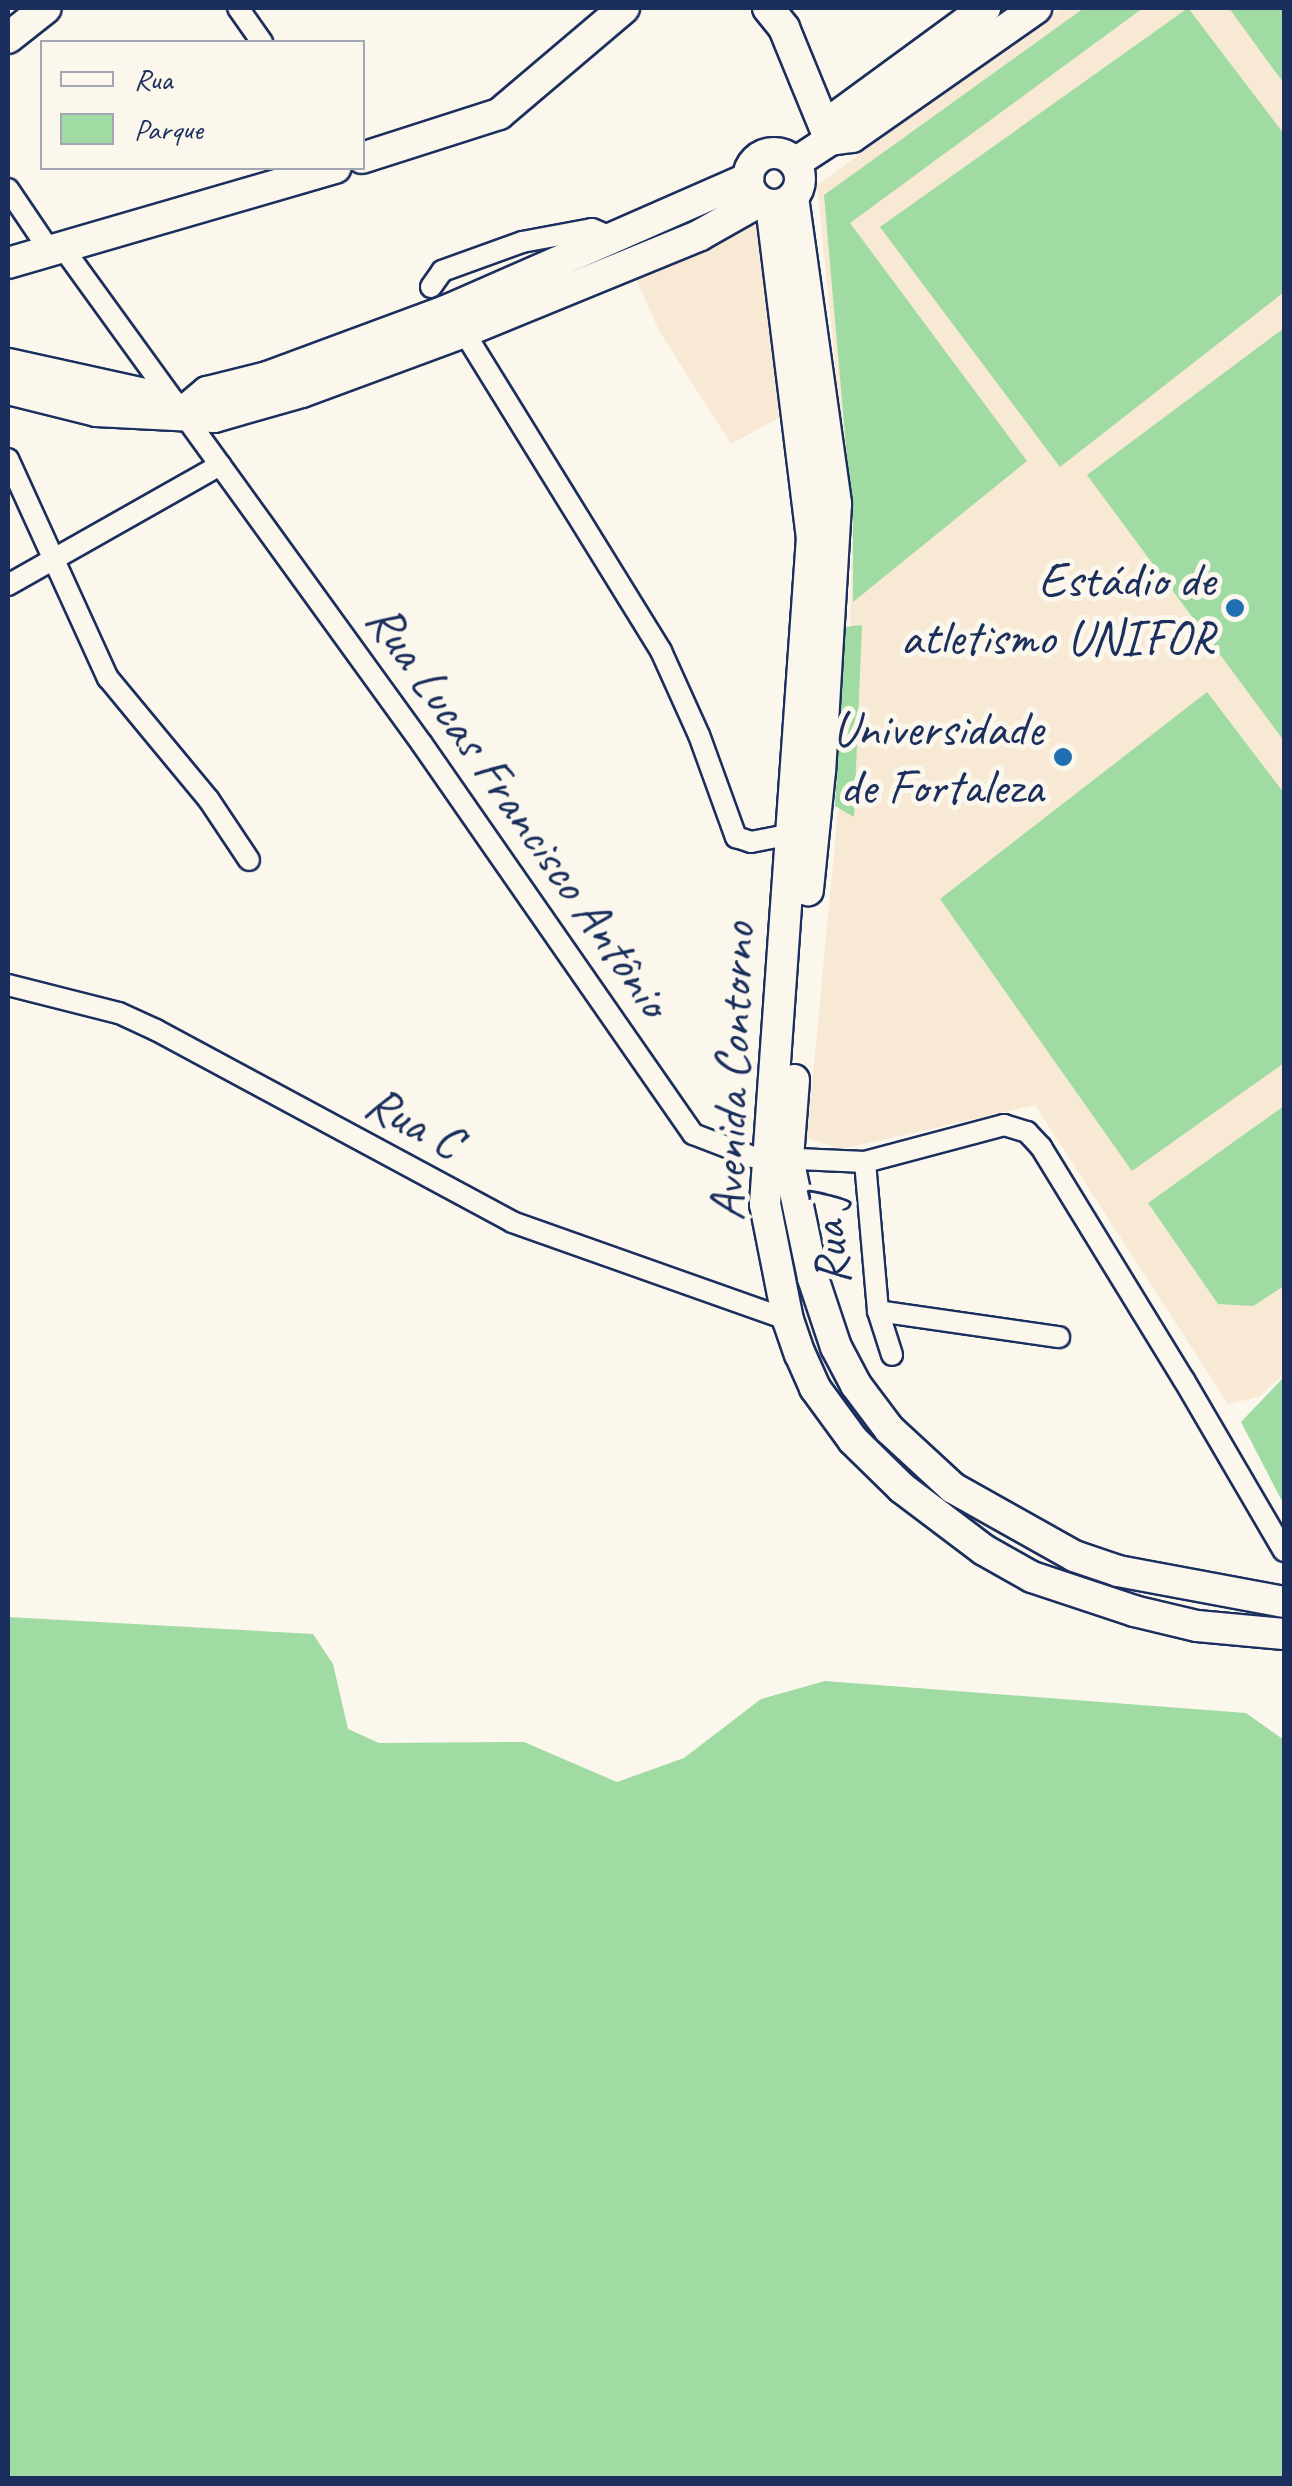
<!DOCTYPE html>
<meta charset="utf-8">
<style>
body{margin:0}
#map{position:relative;width:1292px;height:2486px;overflow:hidden;background:#fbf7ec;font-family:Caveat,sans-serif}
div>[style]{position:absolute}
.built>*{inset:0;background:#f8e9d5}
.green>*{inset:0;background:#9fdba2}
.roads{filter:drop-shadow(2px 0 #1b2f5e) drop-shadow(-2px 0 #1b2f5e) drop-shadow(0 2px #1b2f5e) drop-shadow(0 -2px #1b2f5e)}
.street>*{height:20px;margin:-10px;padding:0 10px;transform-origin:10px;border-radius:10px;background:#fbf7ec}
.secondary>*{height:30px;margin:-15px;padding:0 15px;transform-origin:15px;border-radius:15px;background:#fbf7ec}
.secondary>.ring{margin:-15px;padding:0;box-sizing:content-box;background:none;border:30px solid #fbf7ec;border-radius:50%}
.dots>*{width:28px;height:28px;translate:-50% -50%;box-sizing:border-box;border:5px solid #fbf7ec;border-radius:50%}
span{translate:-50% -50%;white-space:nowrap;text-align:center;line-height:1.15;-webkit-text-stroke:10px #fbf7ec;paint-order:stroke}
.poi-label{font-size:50px;color:#1b2f5e}
.right{translate:-100% -50%;text-align:right}
.street-label{font-size:50px;color:#1b2f5e}
.frame{position:absolute;inset:0;border:10px solid #1b2f5e;pointer-events:none}
.legend{position:absolute;left:40px;top:40px;width:325px;height:130px;box-sizing:border-box;background:#fbf7ec;border:2px solid #a1a7b3;margin:0;padding:12px 18px;list-style:none;font-size:30px;color:#1b2f5e}
.legend li{display:flex;align-items:center;gap:20px;height:50px}
.legend b{width:50px;border:2px solid #a1a7b3}
</style>
<div id="map">
<div class="built">
<div style="clip-path:polygon(1062px 8px,1284px 8px,1284px 1374px,1259px 1397px,1228px 1404px,1035px 1105px,842px 1149px,807px 1138px,849px 694px,852px 530px,817px 185px)"></div>
<div style="clip-path:polygon(765px 188px,804px 404px,731px 444px,659px 331px,630px 264px)"></div>
</div>
<div class="green">
<div style="clip-path:polygon(1084px 8px,1143px 8px,850px 223px,1027px 461px,853px 602px,853px 525px,824px 195px)"></div>
<div style="clip-path:polygon(1188px 8px,1284px 134px,1284px 292px,1060px 467px,880px 227px)"></div>
<div style="clip-path:polygon(1229px 8px,1284px 8px,1284px 83px,1277px 74px)"></div>
<div style="clip-path:polygon(1284px 328px,1284px 741px,1087px 475px)"></div>
<div style="clip-path:polygon(862px 625px,854px 817px,835px 806px,845px 627px)"></div>
<div style="clip-path:polygon(1207px 692px,1284px 793px,1284px 1063px,1132px 1171px,940px 899px)"></div>
<div style="clip-path:polygon(1284px 1106px,1284px 1286px,1253px 1306px,1218px 1304px,1148px 1203px)"></div>
<div style="clip-path:polygon(1284px 1377px,1284px 1505px,1241px 1422px)"></div>
<div style="clip-path:polygon(8px 1617px,313px 1634px,333px 1664px,348px 1729px,379px 1743px,524px 1742px,617px 1782px,684px 1758px,761px 1699px,825px 1681px,1246px 1713px,1284px 1740px,1284px 2478px,8px 2478px)"></div>
</div>
<div class="roads">
<div class="street">
<div style="left:238px;top:8px;width:42px;rotate:54.8deg"></div>
<div style="left:8px;top:189px;width:75px;rotate:55.9deg"></div>
<div style="left:63px;top:248px;width:612px;rotate:54.1deg"></div>
<div style="left:422px;top:744px;width:475px;rotate:55.2deg"></div>
<div style="left:693px;top:1134px;width:64px;rotate:21deg"></div>
<div style="left:753px;top:1157px;width:112px;rotate:2.6deg"></div>
<div style="left:865px;top:1162px;width:144px;rotate:-14.9deg"></div>
<div style="left:1004px;top:1125px;width:24px;rotate:17deg"></div>
<div style="left:1027px;top:1132px;width:21px;rotate:47deg"></div>
<div style="left:1041px;top:1147px;width:273px;rotate:58.5deg"></div>
<div style="left:1184px;top:1380px;width:198px;rotate:59.7deg"></div>
<div style="left:431px;top:287px;width:19px;rotate:-55deg"></div>
<div style="left:442px;top:271px;width:85px;rotate:-19.9deg"></div>
<div style="left:522px;top:242px;width:71px;rotate:-10.5deg"></div>
<div style="left:592px;top:229px;width:21px;rotate:23deg"></div>
<div style="left:464px;top:332px;width:375px;rotate:58.3deg"></div>
<div style="left:661px;top:651px;width:92px;rotate:65.7deg"></div>
<div style="left:699px;top:735px;width:109px;rotate:70.1deg"></div>
<div style="left:736px;top:837px;width:16px;rotate:18deg"></div>
<div style="left:751px;top:842px;width:42px;rotate:-11deg"></div>
<div style="left:8px;top:459px;width:241px;rotate:65.5deg"></div>
<div style="left:108px;top:678px;width:158px;rotate:50.4deg"></div>
<div style="left:209px;top:800px;width:72px;rotate:56.3deg"></div>
<div style="left:8px;top:585px;width:244px;rotate:-29.5deg"></div>
<div style="left:8px;top:985px;width:114px;rotate:14.2deg"></div>
<div style="left:119px;top:1013px;width:41px;rotate:24.7deg"></div>
<div style="left:156px;top:1030px;width:404px;rotate:28.3deg"></div>
<div style="left:512px;top:1222px;width:293px;rotate:19.5deg"></div>
<div style="left:865px;top:1162px;width:150px;rotate:85deg"></div>
<div style="left:878px;top:1311px;width:46px;rotate:72.3deg"></div>
<div style="left:878px;top:1311px;width:183px;rotate:8.2deg"></div>
</div>
<div class="secondary">
<div style="left:768px;top:8px;width:26px;rotate:51deg"></div>
<div style="left:784px;top:28px;width:121px;rotate:67.7deg"></div>
<div style="left:8px;top:38px;width:48px;rotate:-38.3deg"></div>
<div style="left:830px;top:140px;width:24px;rotate:-75deg"></div>
<div style="left:836px;top:117px;width:185px;rotate:-36.2deg"></div>
<div class="ring" style="left:748px;top:153px;width:22px;height:22px"></div>
<div style="left:362px;top:158px;width:144px;rotate:-17.8deg"></div>
<div style="left:499px;top:114px;width:164px;rotate:-40.3deg"></div>
<div style="left:795px;top:163px;width:42px;rotate:-33.3deg"></div>
<div style="left:830px;top:140px;width:22px;rotate:-8deg"></div>
<div style="left:852px;top:137px;width:225px;rotate:-35deg"></div>
<div style="left:793px;top:197px;width:310px;rotate:82deg"></div>
<div style="left:836px;top:504px;width:267px;rotate:93.4deg"></div>
<div style="left:820px;top:771px;width:120px;rotate:95.8deg"></div>
<div style="left:771px;top:205px;width:335px;rotate:83deg"></div>
<div style="left:812px;top:537px;width:669px;rotate:94.03deg"></div>
<div style="left:765px;top:1204px;width:118px;rotate:78.8deg"></div>
<div style="left:788px;top:1320px;width:36px;rotate:71deg"></div>
<div style="left:800px;top:1354px;width:37px;rotate:66deg"></div>
<div style="left:815px;top:1388px;width:64px;rotate:53.8deg"></div>
<div style="left:853px;top:1440px;width:69px;rotate:44.4deg"></div>
<div style="left:902px;top:1488px;width:103px;rotate:37.1deg"></div>
<div style="left:984px;top:1550px;width:55px;rotate:29.4deg"></div>
<div style="left:1032px;top:1577px;width:108px;rotate:18.4deg"></div>
<div style="left:1134px;top:1611px;width:65px;rotate:13.4deg"></div>
<div style="left:1197px;top:1626px;width:87px;rotate:5.3deg"></div>
<div style="left:8px;top:263px;width:341px;rotate:-16.2deg"></div>
<div style="left:8px;top:364px;width:158px;rotate:12.4deg"></div>
<div style="left:162px;top:398px;width:21px;rotate:37deg"></div>
<div style="left:8px;top:389px;width:91px;rotate:14deg"></div>
<div style="left:96px;top:411px;width:118px;rotate:2.9deg"></div>
<div style="left:214px;top:417px;width:91px;rotate:-15.9deg"></div>
<div style="left:302px;top:392px;width:173px;rotate:-20.3deg"></div>
<div style="left:464px;top:332px;width:255px;rotate:-22.3deg"></div>
<div style="left:700px;top:235px;width:69px;rotate:-29.5deg"></div>
<div style="left:182px;top:413px;width:33px;rotate:-40deg"></div>
<div style="left:207px;top:392px;width:62px;rotate:-14deg"></div>
<div style="left:267px;top:377px;width:193px;rotate:-20.3deg"></div>
<div style="left:448px;top:310px;width:328px;rotate:-23.7deg"></div>
<div style="left:794px;top:1080px;width:78px;rotate:94.4deg"></div>
<div style="left:788px;top:1158px;width:123px;rotate:78.2deg"></div>
<div style="left:813px;top:1278px;width:73px;rotate:71.6deg"></div>
<div style="left:836px;top:1347px;width:43px;rotate:62.2deg"></div>
<div style="left:856px;top:1385px;width:55px;rotate:53.1deg"></div>
<div style="left:889px;top:1429px;width:87px;rotate:42.7deg"></div>
<div style="left:953px;top:1488px;width:139px;rotate:29.3deg"></div>
<div style="left:1074px;top:1556px;width:46px;rotate:18.8deg"></div>
<div style="left:1118px;top:1571px;width:169px;rotate:10.6deg"></div>
</div>
</div>
<div class="dots">
<div style="left:1235px;top:608px;background:#1f6fb2"></div>
<div style="left:1063px;top:757px;background:#1f6fb2"></div>
</div>
<div class="poi-label">
<span class="right" style="left:1215px;top:608px">Estádio de<br>atletismo UNIFOR</span>
<span class="right" style="left:1043px;top:757px">Universidade<br>de Fortaleza</span>
</div>
<div class="street-label">
<span style="left:519px;top:810px;rotate:55deg">Rua Lucas Francisco Antônio</span>
<span style="left:732px;top:1072px;rotate:-88deg">Avenida Contorno</span>
<span style="left:414px;top:1122px;rotate:29deg">Rua C</span>
<span style="left:829px;top:1240px;rotate:-95deg">Rua J</span>
</div>
<div class="frame"></div>
<ul class="legend">
<li><b style="height:12px;background:#fbf7ec"></b>Rua</li>
<li><b style="height:28px;background:#9fdba2"></b>Parque</li>
</ul>
</div>
